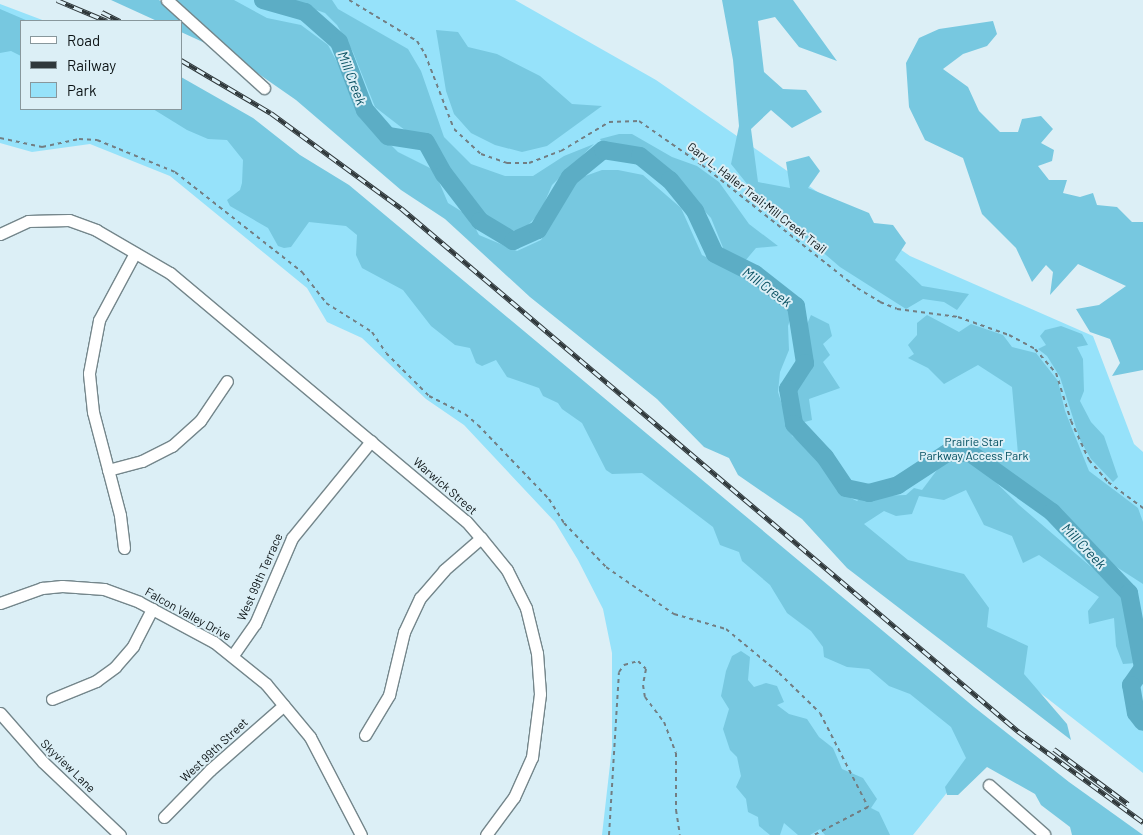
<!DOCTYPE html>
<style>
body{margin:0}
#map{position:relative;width:1143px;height:835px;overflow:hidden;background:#dceff6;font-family:Barlow,sans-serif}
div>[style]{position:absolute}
.green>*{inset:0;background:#96e2fa}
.forest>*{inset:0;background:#77c8e0}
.river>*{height:18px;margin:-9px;padding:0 9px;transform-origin:9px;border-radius:9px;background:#5cadc5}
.path>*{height:2px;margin-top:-1px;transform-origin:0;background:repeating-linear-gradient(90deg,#727e83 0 4px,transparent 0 8px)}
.roads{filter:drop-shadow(1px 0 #74868b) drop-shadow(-1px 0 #74868b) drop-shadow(0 1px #74868b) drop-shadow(0 -1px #74868b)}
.minor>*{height:11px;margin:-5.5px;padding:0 5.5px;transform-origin:5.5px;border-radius:5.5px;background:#fff}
.rail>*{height:5px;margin-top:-2.5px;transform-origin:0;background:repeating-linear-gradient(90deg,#dceff6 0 9px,#2f383b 0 18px);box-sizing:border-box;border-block:1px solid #2f383b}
span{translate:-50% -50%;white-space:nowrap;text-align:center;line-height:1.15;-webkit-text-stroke:4px #dceff6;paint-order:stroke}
.street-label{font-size:12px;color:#0b1214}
.park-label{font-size:12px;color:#014d5e}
.water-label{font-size:14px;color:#0b5263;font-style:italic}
.legend{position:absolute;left:20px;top:20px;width:162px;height:90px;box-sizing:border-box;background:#dceff6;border:1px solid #88979c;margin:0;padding:6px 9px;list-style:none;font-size:15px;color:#0b1214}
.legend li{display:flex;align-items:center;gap:10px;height:25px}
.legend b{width:25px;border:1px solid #88979c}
</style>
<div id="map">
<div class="green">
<div style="clip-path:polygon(195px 0,515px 0,656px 80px,910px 256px,1093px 336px,1134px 444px,1143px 452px,1143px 773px,561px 319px)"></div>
<div style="clip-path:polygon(0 4px,45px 21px,21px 21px,21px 109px,181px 109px,181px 85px,990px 739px,913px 835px,602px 835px,612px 747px,612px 653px,603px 609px,578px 560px,555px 522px,464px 425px,426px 399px,362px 338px,327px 322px,307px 288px,170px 176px,90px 144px,32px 152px,0 143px)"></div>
</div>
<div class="forest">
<div style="clip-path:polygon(111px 0,159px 0,231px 55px,181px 32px,181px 21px,157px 21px)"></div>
<div style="clip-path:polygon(175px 0,234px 0,267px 18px,301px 25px,328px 45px,363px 112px,387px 141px,398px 152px,434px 170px,448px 203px,469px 216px,479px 235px,517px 251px,541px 240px,574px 180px,602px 170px,618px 170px,643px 175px,681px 208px,702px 255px,754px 281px,793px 310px,788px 326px,789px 350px,780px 372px,778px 392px,792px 436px,825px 459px,844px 495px,857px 501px,869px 491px,877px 496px,906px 495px,914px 488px,922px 490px,946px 458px,972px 459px,1019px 505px,1125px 596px,1136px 663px,1123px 664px,1116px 646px,1114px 618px,1089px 624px,1088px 611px,1099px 597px,1039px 555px,1023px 563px,1012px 536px,984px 525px,966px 490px,944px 500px,919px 496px,912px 514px,896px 516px,884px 511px,864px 524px,908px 560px,964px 574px,989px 608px,987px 627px,1028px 646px,1024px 674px,1067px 724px,1071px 740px,847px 568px,802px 519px,738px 475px,729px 458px,704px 447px,657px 399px,530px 297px,445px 219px,401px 190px,296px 100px,240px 61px)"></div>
<div style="clip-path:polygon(288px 0,332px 0,338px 9px,408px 49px,421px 71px,444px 137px,471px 164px,505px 176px,533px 176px,564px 156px,594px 144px,552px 185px,540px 213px,521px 232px,509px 229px,480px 215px,444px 169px,428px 139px,410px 134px,375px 107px,353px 52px,337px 25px,325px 13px)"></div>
<div style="clip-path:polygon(722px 0,793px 0,837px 61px,799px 47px,775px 17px,758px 21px,764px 72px,783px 89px,806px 90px,822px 112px,792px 128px,771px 110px,751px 129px,758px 182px,790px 188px,786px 162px,809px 156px,820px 171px,808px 188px,869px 213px,874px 223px,893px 225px,906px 243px,895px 260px,922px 286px,969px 294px,957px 310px,944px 302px,923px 299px,906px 309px,840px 267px,756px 195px,731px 164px,739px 126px,733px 60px)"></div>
<div style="clip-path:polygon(0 9px,28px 21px,21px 21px,21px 56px,11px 51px,0 53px)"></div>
<div style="clip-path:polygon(993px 21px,997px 34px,987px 46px,963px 54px,943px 69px,968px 87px,979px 111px,1000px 132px,1018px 132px,1022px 119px,1041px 116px,1053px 129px,1041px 143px,1054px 150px,1052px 161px,1038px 166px,1049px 180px,1067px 180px,1063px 193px,1080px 197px,1093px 193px,1097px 205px,1117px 207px,1132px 222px,1143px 222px,1143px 370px,1112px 376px,1120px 363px,1110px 339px,1090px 332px,1076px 309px,1099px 305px,1126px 286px,1078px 264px,1050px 295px,1053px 272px,1046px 265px,1032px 282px,1016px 248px,982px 214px,963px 158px,925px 140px,909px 107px,906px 63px,919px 38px,939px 29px)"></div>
<div style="clip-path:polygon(436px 30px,458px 32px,468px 47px,497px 54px,540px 76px,572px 104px,602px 106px,547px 146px,522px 152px,495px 145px,471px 133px,454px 114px,446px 91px)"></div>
<div style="clip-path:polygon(181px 77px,253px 118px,300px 155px,349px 185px,974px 707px,1069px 782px,1143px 835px,1072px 835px,1070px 827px,1041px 805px,1035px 794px,987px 767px,958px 795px,947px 795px,945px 787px,966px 758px,951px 727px,910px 694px,889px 686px,869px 669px,847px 667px,824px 657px,823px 647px,811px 631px,787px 613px,770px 585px,742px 561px,739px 552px,720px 545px,713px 527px,642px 473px,612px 474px,606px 470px,582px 423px,562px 409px,558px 403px,543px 396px,539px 388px,507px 377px,496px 360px,482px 366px,476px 363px,470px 348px,455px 345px,431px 326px,403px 290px,362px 268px,356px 255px,357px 235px,346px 226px,309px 222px,291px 247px,284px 248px,278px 246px,268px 228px,230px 206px,227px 200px,240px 190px,242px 183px,243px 160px,227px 140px,208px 139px,187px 130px,153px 109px,181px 109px)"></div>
<div style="clip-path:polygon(619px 134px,632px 134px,672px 157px,697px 166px,719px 182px,749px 224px,778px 246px,756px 248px,745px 261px,726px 255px,711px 218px,659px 163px,629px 148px,604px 146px,600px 139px)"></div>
<div style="clip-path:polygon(811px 315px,829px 324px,832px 336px,823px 344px,830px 355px,823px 362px,840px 388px,809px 399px,812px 420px,801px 423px,795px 393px,802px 383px,807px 364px,804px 331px)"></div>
<div style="clip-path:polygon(927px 315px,959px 332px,971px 324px,1003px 335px,1012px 347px,1036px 353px,1058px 381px,1065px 411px,1089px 471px,1138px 508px,1143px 522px,1143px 584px,1101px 557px,1064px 516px,975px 450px,980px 441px,1018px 454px,1012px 387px,978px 365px,944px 384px,928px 368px,908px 358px,914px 354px,908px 345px,917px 335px,917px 323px)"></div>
<div style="clip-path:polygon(1061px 326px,1082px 334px,1088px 345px,1077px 347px,1083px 359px,1084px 391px,1080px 401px,1091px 422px,1104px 436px,1118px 477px,1113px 482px,1091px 459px,1080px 440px,1060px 377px,1047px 356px,1038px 349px,1046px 345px,1040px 336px,1045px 330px)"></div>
<div style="clip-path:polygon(741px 651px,750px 657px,748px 680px,754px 687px,766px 683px,777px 686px,784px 702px,777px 705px,789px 714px,807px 719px,819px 737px,833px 748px,842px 769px,863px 778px,877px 799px,871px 808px,879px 812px,890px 835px,825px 835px,820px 829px,810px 835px,798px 835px,784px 823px,780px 835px,770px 835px,759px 826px,758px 817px,748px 812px,746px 799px,736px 787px,741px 776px,737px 757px,730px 750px,723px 729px,729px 709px,721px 696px,726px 671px,732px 656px)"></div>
</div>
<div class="river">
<div style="left:263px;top:0;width:44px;rotate:15.9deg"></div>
<div style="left:305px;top:12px;width:45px;rotate:41.4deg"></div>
<div style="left:339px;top:42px;width:73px;rotate:69.1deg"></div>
<div style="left:365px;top:110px;width:35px;rotate:49deg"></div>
<div style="left:388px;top:136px;width:38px;rotate:9deg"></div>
<div style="left:426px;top:142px;width:37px;rotate:61deg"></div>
<div style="left:444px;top:174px;width:59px;rotate:52.5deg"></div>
<div style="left:480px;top:221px;width:39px;rotate:31deg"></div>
<div style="left:513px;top:241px;width:27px;rotate:-24deg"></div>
<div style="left:538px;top:230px;width:62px;rotate:-58.9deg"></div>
<div style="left:570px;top:177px;width:43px;rotate:-39.3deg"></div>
<div style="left:603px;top:150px;width:37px;rotate:9deg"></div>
<div style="left:640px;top:156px;width:38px;rotate:39deg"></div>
<div style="left:670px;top:180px;width:40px;rotate:51deg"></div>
<div style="left:695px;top:211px;width:47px;rotate:65.1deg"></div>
<div style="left:715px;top:254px;width:45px;rotate:26.6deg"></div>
<div style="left:755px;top:274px;width:52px;rotate:38deg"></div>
<div style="left:796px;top:306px;width:58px;rotate:81deg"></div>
<div style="left:805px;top:363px;width:31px;rotate:123deg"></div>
<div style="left:788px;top:389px;width:36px;rotate:80deg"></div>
<div style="left:794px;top:424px;width:45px;rotate:46.8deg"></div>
<div style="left:825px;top:457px;width:37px;rotate:56deg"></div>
<div style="left:846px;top:488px;width:24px;rotate:12deg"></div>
<div style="left:869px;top:493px;width:30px;rotate:-15deg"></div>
<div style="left:898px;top:485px;width:59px;rotate:-33.1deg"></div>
<div style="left:947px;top:453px;width:23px"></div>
<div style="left:970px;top:453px;width:101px;rotate:35.7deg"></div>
<div style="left:1052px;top:512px;width:112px;rotate:46.5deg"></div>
<div style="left:1129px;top:593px;width:76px;rotate:79.4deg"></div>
<div style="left:1143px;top:668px;width:21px;rotate:125deg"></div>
<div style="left:1131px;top:685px;width:28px;rotate:80deg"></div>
<div style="left:1136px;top:713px;width:11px;rotate:52deg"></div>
</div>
<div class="path">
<div style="left:349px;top:0;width:79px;rotate:31.1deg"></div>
<div style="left:417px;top:41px;width:15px;rotate:58deg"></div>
<div style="left:425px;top:54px;width:80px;rotate:68.9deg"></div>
<div style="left:454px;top:129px;width:37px;rotate:43deg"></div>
<div style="left:481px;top:154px;width:28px;rotate:19deg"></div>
<div style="left:507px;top:163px;width:22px"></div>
<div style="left:529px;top:163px;width:34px;rotate:-21deg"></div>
<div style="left:561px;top:151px;width:56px;rotate:-31.1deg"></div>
<div style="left:609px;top:122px;width:30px;rotate:-2deg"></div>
<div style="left:639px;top:121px;width:77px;rotate:34.9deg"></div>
<div style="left:702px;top:165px;width:198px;rotate:38.4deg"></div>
<div style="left:857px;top:288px;width:27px;rotate:31deg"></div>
<div style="left:880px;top:302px;width:18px;rotate:22deg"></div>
<div style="left:897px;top:309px;width:62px;rotate:7.5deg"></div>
<div style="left:958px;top:317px;width:54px;rotate:19.4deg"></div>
<div style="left:1009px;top:335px;width:30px;rotate:28deg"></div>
<div style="left:1035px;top:349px;width:32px;rotate:49deg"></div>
<div style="left:1056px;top:373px;width:50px;rotate:72.6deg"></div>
<div style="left:1071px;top:421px;width:43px;rotate:65.2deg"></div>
<div style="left:1089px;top:460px;width:29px;rotate:49deg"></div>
<div style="left:1108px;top:482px;width:44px;rotate:36.6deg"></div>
<div style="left:0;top:138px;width:43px;rotate:12.1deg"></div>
<div style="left:42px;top:147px;width:38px;rotate:-12deg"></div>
<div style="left:79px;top:139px;width:18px;rotate:3deg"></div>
<div style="left:97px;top:140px;width:84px;rotate:22.3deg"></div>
<div style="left:175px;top:172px;width:162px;rotate:38.2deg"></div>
<div style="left:302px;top:272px;width:39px;rotate:52deg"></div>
<div style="left:326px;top:303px;width:54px;rotate:32.2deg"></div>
<div style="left:372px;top:332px;width:25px;rotate:56deg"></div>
<div style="left:386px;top:353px;width:61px;rotate:45deg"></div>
<div style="left:429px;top:396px;width:40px;rotate:26.6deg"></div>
<div style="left:465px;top:414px;width:17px;rotate:40deg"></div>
<div style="left:478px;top:425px;width:103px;rotate:46.2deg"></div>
<div style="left:549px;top:499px;width:28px;rotate:58deg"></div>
<div style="left:564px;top:523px;width:61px;rotate:46.3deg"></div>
<div style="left:606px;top:567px;width:83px;rotate:34.7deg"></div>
<div style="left:674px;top:614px;width:54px;rotate:16.1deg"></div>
<div style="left:726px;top:629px;width:69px;rotate:39.7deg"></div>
<div style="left:779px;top:673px;width:57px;rotate:44.3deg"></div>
<div style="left:820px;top:713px;width:106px;rotate:62.9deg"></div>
<div style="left:868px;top:807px;width:61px;rotate:152.6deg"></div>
<div style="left:609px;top:835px;width:163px;rotate:-86.5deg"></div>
<div style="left:619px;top:672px;width:9px;rotate:-54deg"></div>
<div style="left:624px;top:665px;width:15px;rotate:-16deg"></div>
<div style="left:638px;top:661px;width:11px;rotate:45deg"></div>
<div style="left:646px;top:669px;width:16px;rotate:101deg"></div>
<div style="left:643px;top:685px;width:12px;rotate:81deg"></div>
<div style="left:645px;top:697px;width:31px;rotate:53deg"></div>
<div style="left:664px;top:722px;width:33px;rotate:69deg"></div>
<div style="left:676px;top:753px;width:57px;rotate:90deg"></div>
<div style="left:676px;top:810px;width:25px;rotate:81deg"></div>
</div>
<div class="roads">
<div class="minor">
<div style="left:167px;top:0;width:131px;rotate:42.2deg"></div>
<div style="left:0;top:234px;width:31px;rotate:-25deg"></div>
<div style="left:28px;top:221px;width:41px;rotate:-1.4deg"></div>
<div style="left:69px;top:220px;width:29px;rotate:20deg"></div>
<div style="left:96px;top:230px;width:86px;rotate:30.2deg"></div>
<div style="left:170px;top:273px;width:386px;rotate:40deg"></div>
<div style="left:466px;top:521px;width:23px;rotate:49deg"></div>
<div style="left:481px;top:538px;width:41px;rotate:50.9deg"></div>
<div style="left:507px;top:570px;width:42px;rotate:63.4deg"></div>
<div style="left:526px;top:608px;width:46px;rotate:76.3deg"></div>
<div style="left:537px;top:653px;width:41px;rotate:85.8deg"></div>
<div style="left:540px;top:694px;width:64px;rotate:97.2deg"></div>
<div style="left:532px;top:757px;width:44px;rotate:114.2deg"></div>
<div style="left:514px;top:797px;width:47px;rotate:126.4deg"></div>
<div style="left:108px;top:470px;width:35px;rotate:-15deg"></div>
<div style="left:142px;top:461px;width:34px;rotate:-27deg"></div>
<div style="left:172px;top:446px;width:38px;rotate:-42deg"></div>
<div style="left:200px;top:421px;width:48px;rotate:-56deg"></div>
<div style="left:124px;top:548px;width:33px;rotate:-97deg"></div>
<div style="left:120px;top:515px;width:106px;rotate:-104.7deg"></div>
<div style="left:93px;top:412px;width:39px;rotate:-96deg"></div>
<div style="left:89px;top:373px;width:54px;rotate:-79.3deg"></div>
<div style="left:99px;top:320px;width:76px;rotate:-61.8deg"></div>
<div style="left:0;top:603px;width:45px;rotate:-19.7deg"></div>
<div style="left:42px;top:588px;width:20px;rotate:-6deg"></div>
<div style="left:62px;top:586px;width:42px;rotate:4.1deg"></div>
<div style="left:104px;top:589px;width:37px;rotate:20deg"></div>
<div style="left:139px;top:602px;width:85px;rotate:28.1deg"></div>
<div style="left:214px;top:642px;width:67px;rotate:38.9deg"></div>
<div style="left:266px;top:684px;width:69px;rotate:50.3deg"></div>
<div style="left:310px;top:737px;width:110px;rotate:62.5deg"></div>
<div style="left:233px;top:655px;width:38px;rotate:-55deg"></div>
<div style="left:255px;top:624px;width:94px;rotate:-66.7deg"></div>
<div style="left:292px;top:538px;width:125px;rotate:-50.8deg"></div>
<div style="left:52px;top:699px;width:48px;rotate:-22.2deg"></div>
<div style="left:96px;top:681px;width:24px;rotate:-36deg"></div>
<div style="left:115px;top:667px;width:28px;rotate:-49deg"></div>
<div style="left:133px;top:646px;width:42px;rotate:-62.8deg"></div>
<div style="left:0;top:713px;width:65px;rotate:48.7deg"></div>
<div style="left:43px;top:762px;width:106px;rotate:43.5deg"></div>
<div style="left:365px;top:735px;width:47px;rotate:-59deg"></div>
<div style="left:389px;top:695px;width:65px;rotate:-76.6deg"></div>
<div style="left:404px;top:632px;width:38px;rotate:-65deg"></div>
<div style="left:420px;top:598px;width:37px;rotate:-49deg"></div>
<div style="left:444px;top:570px;width:49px;rotate:-40.9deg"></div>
<div style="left:989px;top:785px;width:74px;rotate:41.7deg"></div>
<div style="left:164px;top:817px;width:66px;rotate:-45.6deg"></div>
<div style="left:210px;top:770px;width:98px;rotate:-41.3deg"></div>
</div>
</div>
<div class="rail">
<div style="left:57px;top:0;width:54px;rotate:22.8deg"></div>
<div style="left:102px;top:12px;width:20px;rotate:27deg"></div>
<div style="left:181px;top:60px;width:104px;rotate:30.5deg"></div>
<div style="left:271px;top:113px;width:161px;rotate:36.2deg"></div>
<div style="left:401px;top:208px;width:809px;rotate:40.29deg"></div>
<div style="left:1018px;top:731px;width:155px;rotate:36.1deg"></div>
<div style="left:1054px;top:749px;width:92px;rotate:36.6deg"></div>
</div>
<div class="street-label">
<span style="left:757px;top:198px;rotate:38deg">Gary L. Haller Trail;Mill Creek Trail</span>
<span style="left:445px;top:486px;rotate:41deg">Warwick Street</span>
<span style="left:260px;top:577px;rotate:-66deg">West 99th Terrace</span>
<span style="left:188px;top:614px;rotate:29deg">Falcon Valley Drive</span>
<span style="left:214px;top:750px;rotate:-43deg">West 99th Street</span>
<span style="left:68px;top:766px;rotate:44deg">Skyview Lane</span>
</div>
<div class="park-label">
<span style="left:974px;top:449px">Prairie Star<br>Parkway Access Park</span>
</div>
<div class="water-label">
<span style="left:352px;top:78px;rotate:69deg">Mill Creek</span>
<span style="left:767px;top:287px;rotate:36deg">Mill Creek</span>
<span style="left:1084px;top:546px;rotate:46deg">Mill Creek</span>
</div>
<ul class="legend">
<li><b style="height:6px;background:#fff"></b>Road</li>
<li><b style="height:6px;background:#2f383b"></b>Railway</li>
<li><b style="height:14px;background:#96e2fa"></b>Park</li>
</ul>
</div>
